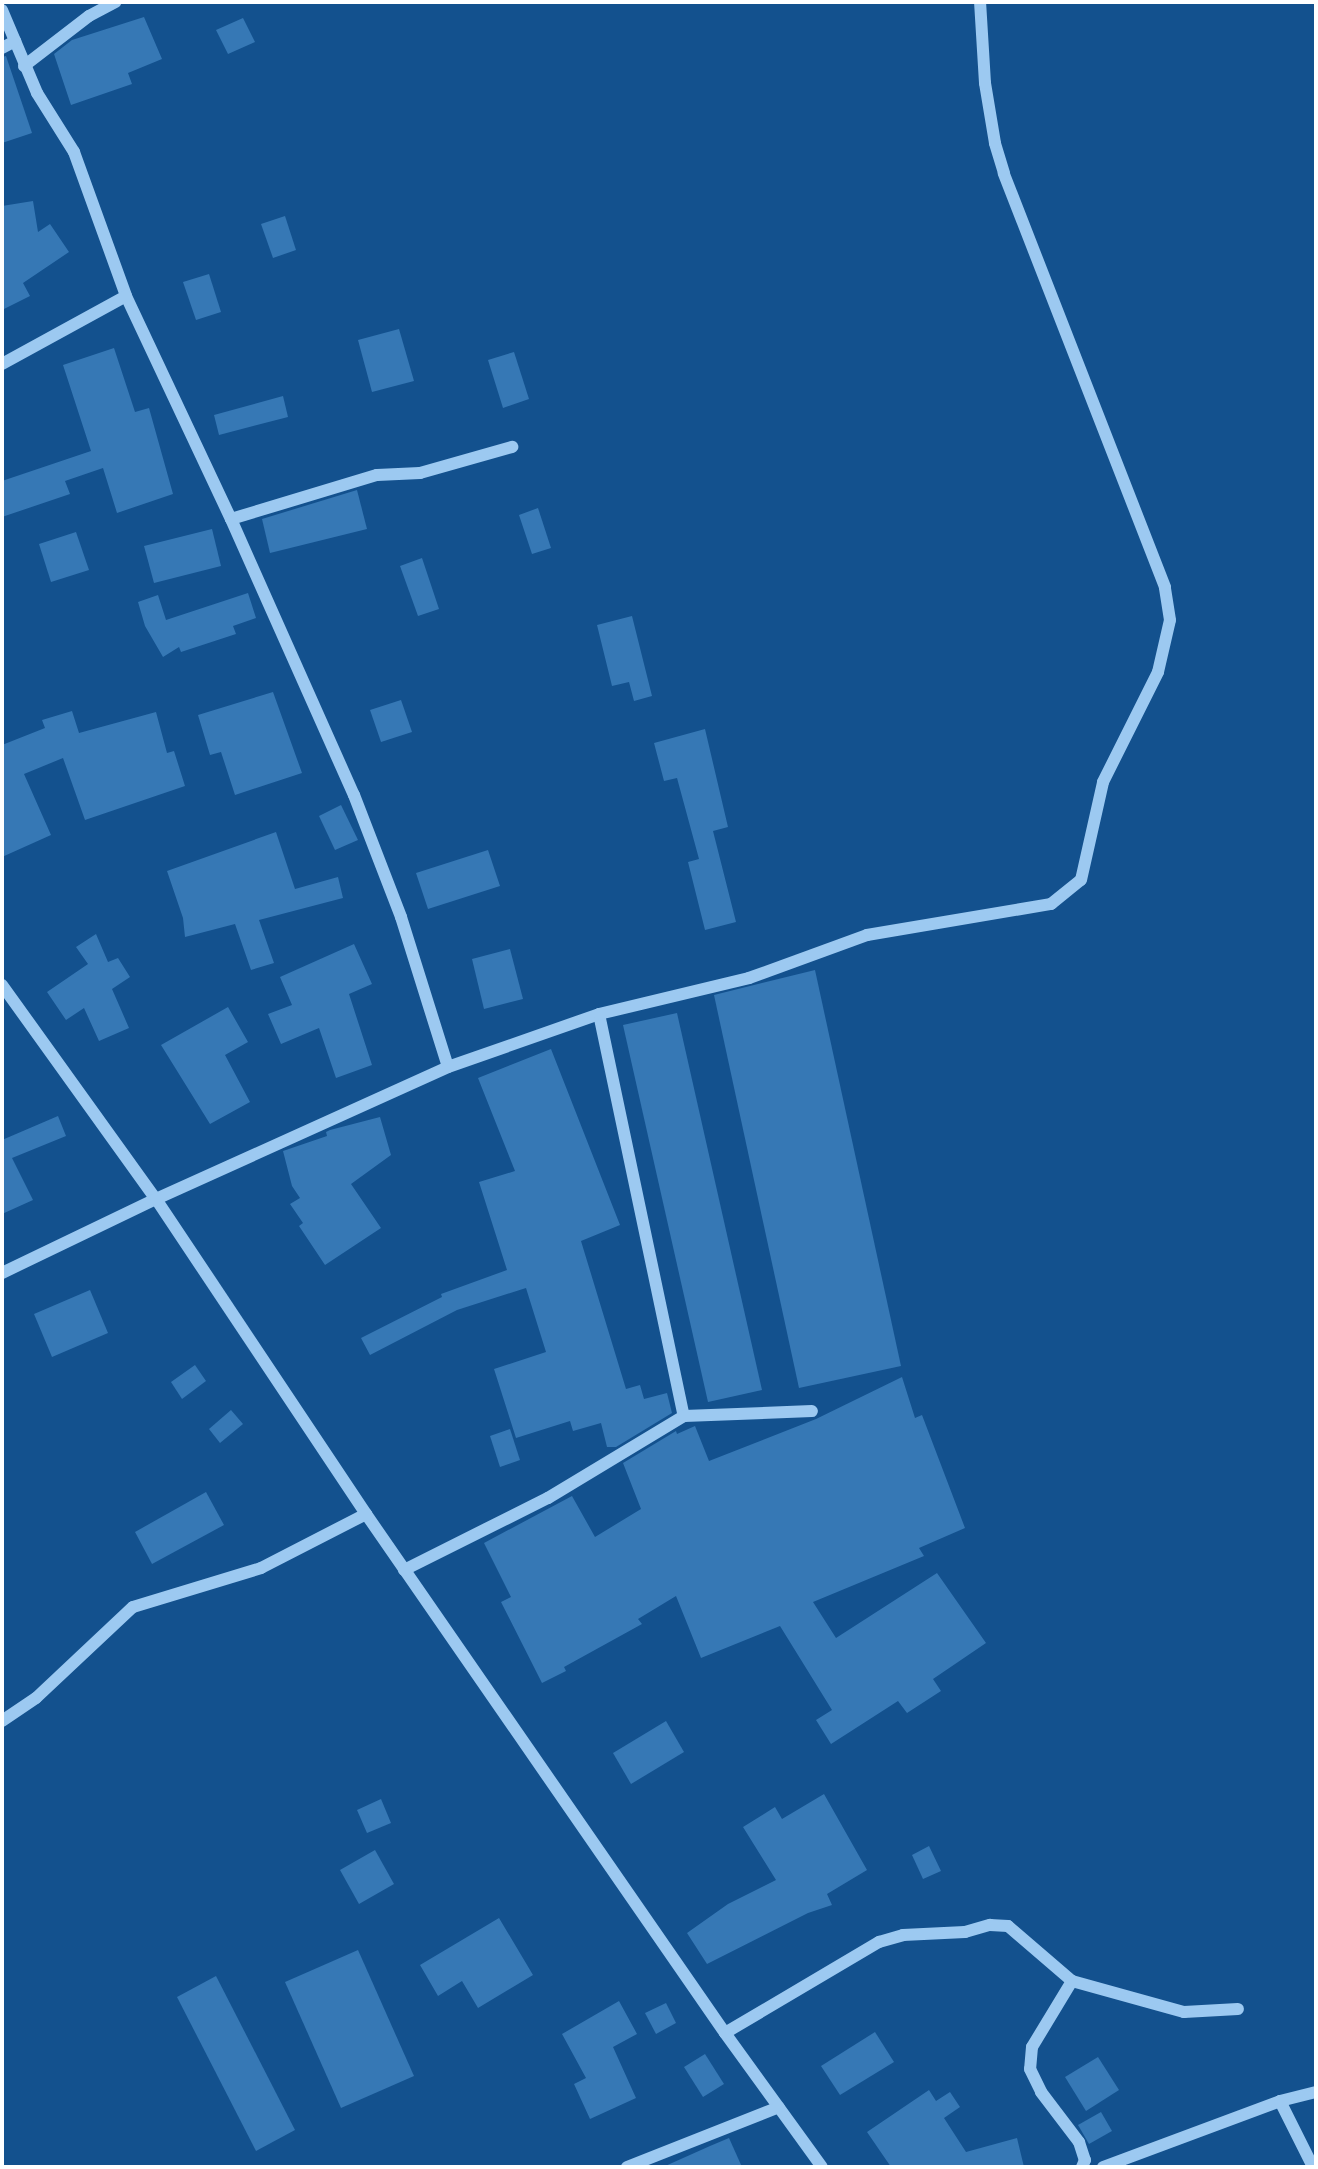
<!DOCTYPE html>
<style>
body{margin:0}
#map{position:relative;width:1318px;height:2169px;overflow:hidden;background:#13518e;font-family:Overpass,sans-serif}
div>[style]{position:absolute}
.building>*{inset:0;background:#3678b5}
.minor>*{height:12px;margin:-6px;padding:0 6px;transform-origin:6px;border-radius:6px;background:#9cc9f1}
span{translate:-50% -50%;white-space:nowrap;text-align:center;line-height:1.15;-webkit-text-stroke:5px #13518e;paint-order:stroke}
.frame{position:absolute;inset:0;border:4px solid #fff;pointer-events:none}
</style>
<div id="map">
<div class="building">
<div style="clip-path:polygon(144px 17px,162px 59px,128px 73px,132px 84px,71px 105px,54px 54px,72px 40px)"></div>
<div style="clip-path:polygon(243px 18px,255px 42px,228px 54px,216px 30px)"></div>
<div style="clip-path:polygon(6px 56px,32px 133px,2px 143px,2px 57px)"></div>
<div style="clip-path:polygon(33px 201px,38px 232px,50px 224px,69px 252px,23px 283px,30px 296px,2px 310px,2px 206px)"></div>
<div style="clip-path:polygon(285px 216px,296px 250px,273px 258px,261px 224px)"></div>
<div style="clip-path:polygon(209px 274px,221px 312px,196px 320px,183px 282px)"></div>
<div style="clip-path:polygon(399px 329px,414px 381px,372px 392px,358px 340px)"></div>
<div style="clip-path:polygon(114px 348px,135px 412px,149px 408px,173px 494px,117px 513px,103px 468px,65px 481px,70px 494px,2px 517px,2px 481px,91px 451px,63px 365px)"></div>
<div style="clip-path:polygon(514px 352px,529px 399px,503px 408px,488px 360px)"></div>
<div style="clip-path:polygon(283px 396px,288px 417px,219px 435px,214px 415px)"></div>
<div style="clip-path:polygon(357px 490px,367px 529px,270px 553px,262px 519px)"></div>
<div style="clip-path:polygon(538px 508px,551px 548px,532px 554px,519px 515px)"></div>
<div style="clip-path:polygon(212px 529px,221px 566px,154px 583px,144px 546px)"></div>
<div style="clip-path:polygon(76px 532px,89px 570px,51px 582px,39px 544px)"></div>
<div style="clip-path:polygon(422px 558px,439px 609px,418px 616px,400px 566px)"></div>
<div style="clip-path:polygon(248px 593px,256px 618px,233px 626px,236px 634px,181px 652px,179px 647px,163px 657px,145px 626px,138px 602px,158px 595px,166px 620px)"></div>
<div style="clip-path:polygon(632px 616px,652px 696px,634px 701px,629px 682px,612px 686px,597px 625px)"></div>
<div style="clip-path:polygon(273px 692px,302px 773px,235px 795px,221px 752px,210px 755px,198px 715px)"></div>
<div style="clip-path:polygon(401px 700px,412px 732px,381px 742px,370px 710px)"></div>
<div style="clip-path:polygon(72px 711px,79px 733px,156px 712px,167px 753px,174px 751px,185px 786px,85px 820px,63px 758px,24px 774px,51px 835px,2px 857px,2px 745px,45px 728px,42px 720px)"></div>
<div style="clip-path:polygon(705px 729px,728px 827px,713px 831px,736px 922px,705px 930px,688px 862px,699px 859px,677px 778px,664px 781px,654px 743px)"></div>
<div style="clip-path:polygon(341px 805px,358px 840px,335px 850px,319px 816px)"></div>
<div style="clip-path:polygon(276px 832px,295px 889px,338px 877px,343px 898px,259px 920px,274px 963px,251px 970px,235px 924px,185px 937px,183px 918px,167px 871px)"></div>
<div style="clip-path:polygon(488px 850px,500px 886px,428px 909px,416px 873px)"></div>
<div style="clip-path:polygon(96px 934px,108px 962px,118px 958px,130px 977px,112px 989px,129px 1028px,99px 1041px,84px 1008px,66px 1020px,47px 992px,88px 964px,76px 947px)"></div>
<div style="clip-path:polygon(354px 944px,372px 984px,349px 994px,372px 1065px,336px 1078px,319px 1028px,281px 1044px,268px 1014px,292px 1005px,280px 977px)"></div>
<div style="clip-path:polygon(510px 949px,523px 999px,484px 1009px,472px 959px)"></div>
<div style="clip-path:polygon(815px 970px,901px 1366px,799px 1388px,714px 995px)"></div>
<div style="clip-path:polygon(228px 1007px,248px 1042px,225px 1055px,250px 1102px,210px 1124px,161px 1045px)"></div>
<div style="clip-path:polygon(677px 1013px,762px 1390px,708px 1402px,623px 1025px)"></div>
<div style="clip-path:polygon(551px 1049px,620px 1225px,581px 1241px,626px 1389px,640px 1385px,644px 1399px,667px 1393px,672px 1413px,616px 1447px,607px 1447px,601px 1423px,573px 1431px,570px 1421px,516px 1438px,494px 1369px,546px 1352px,526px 1288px,457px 1310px,370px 1355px,361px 1338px,442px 1297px,441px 1294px,507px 1270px,479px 1182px,515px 1171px,478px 1078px)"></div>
<div style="clip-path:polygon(58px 1116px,66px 1136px,12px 1158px,33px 1200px,2px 1214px,2px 1140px)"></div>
<div style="clip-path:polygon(380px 1117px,391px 1155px,351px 1184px,381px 1228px,325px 1265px,299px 1226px,303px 1223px,290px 1204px,300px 1198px,292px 1186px,283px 1151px,327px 1136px,326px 1132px,330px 1130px)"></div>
<div style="clip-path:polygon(90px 1290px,108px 1333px,52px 1357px,34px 1314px)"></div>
<div style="clip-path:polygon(195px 1365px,206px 1381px,182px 1399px,171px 1382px)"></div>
<div style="clip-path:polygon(902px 1377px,915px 1418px,922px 1415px,965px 1528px,919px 1548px,924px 1556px,813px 1602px,836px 1638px,937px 1573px,986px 1643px,933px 1679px,941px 1691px,907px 1713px,898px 1701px,831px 1744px,816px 1720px,832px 1710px,780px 1626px,701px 1658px,676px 1596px,638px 1619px,642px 1624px,564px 1667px,566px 1671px,542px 1683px,501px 1602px,511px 1597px,484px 1543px,572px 1496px,595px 1537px,641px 1509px,623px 1463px,676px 1431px,677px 1434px,695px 1426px,709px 1461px,816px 1419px)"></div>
<div style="clip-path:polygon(231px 1410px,243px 1424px,220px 1443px,209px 1429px)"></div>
<div style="clip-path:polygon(510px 1429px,520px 1460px,500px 1467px,490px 1436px)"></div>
<div style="clip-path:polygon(206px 1492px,224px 1525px,152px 1564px,135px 1532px)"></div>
<div style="clip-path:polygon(666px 1721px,684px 1752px,631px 1784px,613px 1753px)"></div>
<div style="clip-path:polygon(824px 1794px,867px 1870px,827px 1894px,832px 1905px,808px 1913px,707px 1964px,687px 1933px,728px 1904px,776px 1880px,743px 1827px,775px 1807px,782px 1819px)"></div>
<div style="clip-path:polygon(381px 1799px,391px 1823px,367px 1833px,357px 1810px)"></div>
<div style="clip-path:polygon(929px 1846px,941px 1871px,923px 1879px,912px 1855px)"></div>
<div style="clip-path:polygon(375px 1850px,394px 1884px,359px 1904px,340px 1870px)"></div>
<div style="clip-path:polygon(499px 1918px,533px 1975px,478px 2008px,462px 1981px,438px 1996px,420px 1965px)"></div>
<div style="clip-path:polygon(358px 1950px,414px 2076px,341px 2108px,285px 1982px)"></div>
<div style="clip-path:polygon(216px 1976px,295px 2130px,256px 2151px,177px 1997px)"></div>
<div style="clip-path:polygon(619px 2001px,637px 2034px,613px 2047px,636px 2098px,590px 2119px,574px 2084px,586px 2078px,562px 2034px)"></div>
<div style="clip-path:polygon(666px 2003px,676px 2023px,656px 2034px,645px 2013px)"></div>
<div style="clip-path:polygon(875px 2032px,894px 2062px,840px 2095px,821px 2066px)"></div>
<div style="clip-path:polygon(705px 2054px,724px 2084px,703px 2097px,684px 2067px)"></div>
<div style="clip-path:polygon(1098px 2057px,1119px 2090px,1086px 2111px,1065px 2077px)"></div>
<div style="clip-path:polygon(929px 2090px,936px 2101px,950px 2092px,960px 2107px,944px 2118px,966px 2152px,1017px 2138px,1024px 2167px,891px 2167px,867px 2132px)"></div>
<div style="clip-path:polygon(1101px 2112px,1112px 2131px,1089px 2144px,1078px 2125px)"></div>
<div style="clip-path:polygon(729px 2138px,742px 2167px,663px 2167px,710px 2146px)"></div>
</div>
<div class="minor">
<div style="left:2px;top:10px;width:90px;rotate:67.1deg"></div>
<div style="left:37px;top:93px;width:70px;rotate:57.9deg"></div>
<div style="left:74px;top:152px;width:153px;rotate:70.1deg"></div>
<div style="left:126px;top:296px;width:246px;rotate:64.8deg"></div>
<div style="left:231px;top:519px;width:302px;rotate:66deg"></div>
<div style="left:354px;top:795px;width:131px;rotate:68.9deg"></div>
<div style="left:401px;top:917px;width:157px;rotate:72.6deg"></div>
<div style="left:2px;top:48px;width:15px;rotate:-28deg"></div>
<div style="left:24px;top:66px;width:82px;rotate:-37.6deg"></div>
<div style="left:89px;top:16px;width:30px;rotate:-28deg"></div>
<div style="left:2px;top:364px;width:141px;rotate:-28.7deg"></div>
<div style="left:231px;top:519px;width:152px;rotate:-16.8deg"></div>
<div style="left:377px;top:475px;width:43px;rotate:-2.7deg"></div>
<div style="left:420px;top:473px;width:96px;rotate:-15.8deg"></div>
<div style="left:2px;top:985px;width:264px;rotate:54.3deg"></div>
<div style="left:156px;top:1199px;width:379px;rotate:56.3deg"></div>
<div style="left:366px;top:1514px;width:631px;rotate:55.33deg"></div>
<div style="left:725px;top:2033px;width:165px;rotate:54.1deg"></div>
<div style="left:599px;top:1014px;width:411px;rotate:78.1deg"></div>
<div style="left:2px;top:1273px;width:171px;rotate:-25.7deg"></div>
<div style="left:156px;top:1199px;width:320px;rotate:-24.3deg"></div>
<div style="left:448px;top:1067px;width:160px;rotate:-19.3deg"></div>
<div style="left:599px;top:1014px;width:154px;rotate:-13.5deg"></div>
<div style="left:749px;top:978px;width:126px;rotate:-20deg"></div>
<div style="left:867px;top:935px;width:187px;rotate:-9.6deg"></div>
<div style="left:1051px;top:904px;width:38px;rotate:-39deg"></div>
<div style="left:1081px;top:880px;width:100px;rotate:-77.3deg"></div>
<div style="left:1103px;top:782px;width:123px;rotate:-63.4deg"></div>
<div style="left:1158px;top:672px;width:53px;rotate:-77deg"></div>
<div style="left:1170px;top:620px;width:33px;rotate:-99deg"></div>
<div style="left:1165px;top:587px;width:444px;rotate:-111.3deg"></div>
<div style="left:1004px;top:173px;width:31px;rotate:-107deg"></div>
<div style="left:995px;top:143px;width:61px;rotate:-99.5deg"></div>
<div style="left:985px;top:83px;width:81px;rotate:-93.5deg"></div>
<div style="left:404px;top:1570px;width:161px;rotate:-26.6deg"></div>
<div style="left:548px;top:1498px;width:159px;rotate:-31.1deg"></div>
<div style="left:684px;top:1416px;width:128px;rotate:-2.2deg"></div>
<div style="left:2px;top:1721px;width:41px;rotate:-34.1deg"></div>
<div style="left:36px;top:1698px;width:133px;rotate:-43.2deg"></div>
<div style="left:133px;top:1607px;width:134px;rotate:-16.9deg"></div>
<div style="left:261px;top:1568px;width:118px;rotate:-27.2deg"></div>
<div style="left:1072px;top:1981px;width:77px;rotate:121.2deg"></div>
<div style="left:1032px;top:2047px;width:22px;rotate:95deg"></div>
<div style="left:1030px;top:2069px;width:25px;rotate:64deg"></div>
<div style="left:1041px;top:2092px;width:63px;rotate:52.8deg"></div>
<div style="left:1079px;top:2142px;width:19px;rotate:72deg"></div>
<div style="left:1085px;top:2160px;width:8px;rotate:113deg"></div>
<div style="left:725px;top:2033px;width:179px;rotate:-30.6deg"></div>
<div style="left:879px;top:1942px;width:25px;rotate:-16deg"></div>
<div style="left:903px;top:1935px;width:62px;rotate:-2.8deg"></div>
<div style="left:965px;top:1932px;width:26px;rotate:-16deg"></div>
<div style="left:990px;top:1925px;width:18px;rotate:3deg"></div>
<div style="left:1008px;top:1926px;width:84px;rotate:40.7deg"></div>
<div style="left:1072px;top:1981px;width:116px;rotate:15.5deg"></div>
<div style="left:1184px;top:2012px;width:54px;rotate:-3.2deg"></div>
<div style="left:1280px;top:2101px;width:74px;rotate:63.4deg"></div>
<div style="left:627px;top:2167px;width:163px;rotate:-21.5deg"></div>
<div style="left:1103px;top:2167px;width:189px;rotate:-20.4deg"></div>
<div style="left:1280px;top:2101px;width:37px;rotate:-14deg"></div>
</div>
<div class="frame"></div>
</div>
